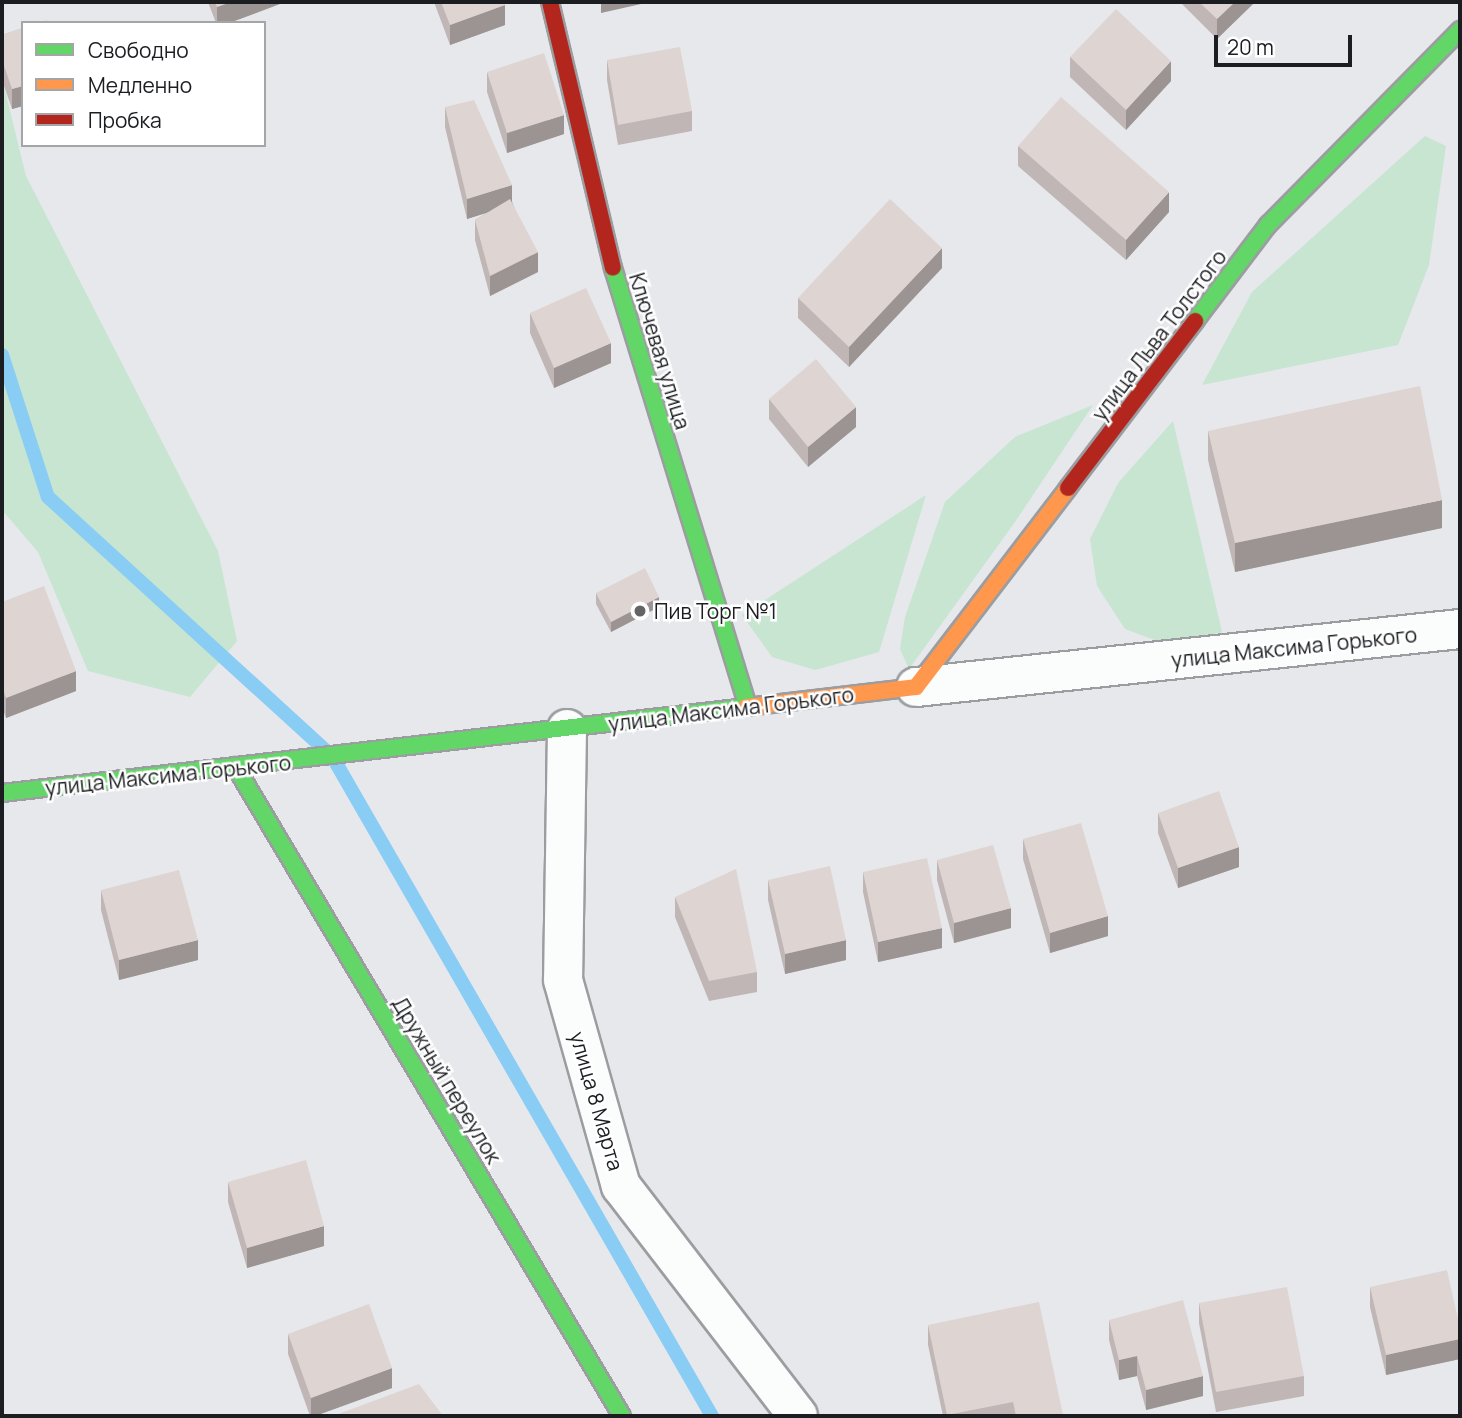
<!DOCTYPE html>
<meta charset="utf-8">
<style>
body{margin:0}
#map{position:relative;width:1462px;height:1418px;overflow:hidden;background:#e6e8ec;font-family:Manrope,sans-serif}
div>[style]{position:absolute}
.green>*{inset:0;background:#c7e5d1}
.stream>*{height:14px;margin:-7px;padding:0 7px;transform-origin:7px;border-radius:7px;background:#89cdf5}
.roads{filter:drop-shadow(2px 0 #9b9da0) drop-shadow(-2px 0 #9b9da0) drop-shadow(0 2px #9b9da0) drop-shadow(0 -2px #9b9da0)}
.street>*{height:38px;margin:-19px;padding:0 19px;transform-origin:19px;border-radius:19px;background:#fbfcfc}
.fast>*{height:16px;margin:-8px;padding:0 8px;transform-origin:8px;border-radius:8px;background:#63d668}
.slow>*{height:16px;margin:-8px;padding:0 8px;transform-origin:8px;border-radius:8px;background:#ff974d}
.jam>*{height:16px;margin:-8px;padding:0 8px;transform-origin:8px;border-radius:8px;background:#b3261e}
.wall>*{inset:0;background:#bfb6b5}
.shaded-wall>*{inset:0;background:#9b9493}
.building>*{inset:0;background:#ded4d2}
.dots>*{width:19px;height:19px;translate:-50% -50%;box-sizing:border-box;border:4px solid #fff;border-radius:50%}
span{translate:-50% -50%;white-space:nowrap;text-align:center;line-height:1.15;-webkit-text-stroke:5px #fff;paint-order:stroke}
.street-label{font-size:21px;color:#1c1d21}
.poi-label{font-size:21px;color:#1c1d21}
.left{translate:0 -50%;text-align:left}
.frame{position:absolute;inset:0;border:4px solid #1c1d21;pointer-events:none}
.legend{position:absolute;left:21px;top:21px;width:245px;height:126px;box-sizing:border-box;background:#fff;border:2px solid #a4a5a6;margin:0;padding:9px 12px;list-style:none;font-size:21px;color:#1c1d21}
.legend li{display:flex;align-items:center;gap:14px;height:35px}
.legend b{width:35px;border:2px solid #a4a5a6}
.scale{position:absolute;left:1214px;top:35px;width:138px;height:32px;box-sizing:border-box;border:4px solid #1c1d21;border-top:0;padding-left:9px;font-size:21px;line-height:24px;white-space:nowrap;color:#1c1d21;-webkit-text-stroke:5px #fff;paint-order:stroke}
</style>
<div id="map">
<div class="green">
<div style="clip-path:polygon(2px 78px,26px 176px,218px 551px,237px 641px,190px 697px,88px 671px,38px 552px,2px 510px)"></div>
<div style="clip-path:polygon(1425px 136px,1446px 146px,1429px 265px,1398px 345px,1202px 385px,1252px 292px)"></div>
<div style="clip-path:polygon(1093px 405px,1015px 522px,909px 669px,900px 649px,905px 617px,945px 502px,1015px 437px)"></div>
<div style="clip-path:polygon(1173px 421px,1222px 632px,1168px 645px,1125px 629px,1097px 586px,1090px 539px,1118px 483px)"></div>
<div style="clip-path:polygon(926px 495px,879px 652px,815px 670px,772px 657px,742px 615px)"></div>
</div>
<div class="stream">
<div style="left:2px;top:355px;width:149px;rotate:72.1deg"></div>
<div style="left:48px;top:497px;width:384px;rotate:42.4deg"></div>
<div style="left:332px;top:756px;width:762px;rotate:60.07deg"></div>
</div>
<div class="roads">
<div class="street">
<div style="left:916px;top:687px;width:547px;rotate:-6.09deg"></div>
<div style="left:567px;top:729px;width:251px;rotate:90.9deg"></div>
<div style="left:563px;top:980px;width:214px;rotate:74.3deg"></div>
<div style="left:621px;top:1186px;width:290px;rotate:52.4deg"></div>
</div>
<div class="fast">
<div style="left:613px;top:268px;width:459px;rotate:72.9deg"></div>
<div style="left:1195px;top:321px;width:121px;rotate:-52.8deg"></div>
<div style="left:1268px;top:225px;width:274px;rotate:-45.4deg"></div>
<div style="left:235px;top:766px;width:756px;rotate:59.23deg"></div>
<div style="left:2px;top:793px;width:749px;rotate:-6.59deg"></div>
</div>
<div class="slow">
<div style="left:746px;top:707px;width:171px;rotate:-6.7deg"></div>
<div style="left:916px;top:687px;width:250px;rotate:-52.6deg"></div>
</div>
<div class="jam">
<div style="left:550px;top:2px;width:273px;rotate:76.7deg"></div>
<div style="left:1068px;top:488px;width:210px;rotate:-52.7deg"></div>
</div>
</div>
<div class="wall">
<div style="clip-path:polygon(208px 2px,285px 2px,229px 23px,216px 23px)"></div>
<div style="clip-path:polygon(434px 2px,504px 2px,505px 25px,450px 45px)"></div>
<div style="clip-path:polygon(1180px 2px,1255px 2px,1217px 39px)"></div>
<div style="clip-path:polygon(23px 28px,23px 106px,12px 109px,2px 80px,2px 35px)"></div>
<div style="clip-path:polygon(1070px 57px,1171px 81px,1126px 130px,1070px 77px)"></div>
<div style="clip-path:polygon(607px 60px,692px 111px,692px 131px,618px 145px,607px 80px)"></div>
<div style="clip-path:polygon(487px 72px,564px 134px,507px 153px,487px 92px)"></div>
<div style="clip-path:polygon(445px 107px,512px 201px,538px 272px,490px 296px,475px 240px,475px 220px,488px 212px,467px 219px,445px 127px)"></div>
<div style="clip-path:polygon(1018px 146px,1169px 212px,1126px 260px,1018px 166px)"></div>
<div style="clip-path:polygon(942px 268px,849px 367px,798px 318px,798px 298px)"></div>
<div style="clip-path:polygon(530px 313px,611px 363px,554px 388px,530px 333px)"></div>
<div style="clip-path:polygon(769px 399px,856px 427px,808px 467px,769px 419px)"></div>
<div style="clip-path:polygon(1208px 431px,1442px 528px,1235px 572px,1208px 460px)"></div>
<div style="clip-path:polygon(596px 593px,659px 607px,611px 632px,596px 604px)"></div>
<div style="clip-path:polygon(2px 602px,76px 691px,6px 718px,2px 707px)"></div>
<div style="clip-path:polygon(1158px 813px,1239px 867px,1178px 888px,1158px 833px)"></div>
<div style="clip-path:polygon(1023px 839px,1108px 936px,1050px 953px,1023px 859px)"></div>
<div style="clip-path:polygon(937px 860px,1011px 928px,954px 943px,937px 880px)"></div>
<div style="clip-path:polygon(863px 872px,942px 948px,878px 962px,863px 892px)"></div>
<div style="clip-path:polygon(768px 880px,846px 960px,785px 974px,768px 900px)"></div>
<div style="clip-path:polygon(101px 890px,198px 960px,119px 980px,101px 910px)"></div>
<div style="clip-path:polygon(675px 897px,757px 972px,757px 992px,709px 1001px,675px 917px)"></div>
<div style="clip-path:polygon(228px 1182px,324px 1246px,247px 1268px,228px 1202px)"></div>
<div style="clip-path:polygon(1370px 1287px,1460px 1328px,1460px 1359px,1386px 1375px,1370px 1307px)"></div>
<div style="clip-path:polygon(1199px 1303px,1304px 1376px,1304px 1396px,1216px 1412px,1199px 1323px)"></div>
<div style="clip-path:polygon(1109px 1320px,1203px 1396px,1146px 1410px,1137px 1376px,1119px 1380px,1109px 1340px)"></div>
<div style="clip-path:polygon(928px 1325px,1063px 1416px,943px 1416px,928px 1345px)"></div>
<div style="clip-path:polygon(288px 1334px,392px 1388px,315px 1416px,310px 1416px,288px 1354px)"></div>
</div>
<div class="shaded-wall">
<div style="clip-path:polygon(231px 2px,285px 2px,229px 23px,217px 23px,217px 7px)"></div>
<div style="clip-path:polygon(601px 2px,650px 2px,601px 13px)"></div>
<div style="clip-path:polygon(1235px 2px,1255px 2px,1217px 39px,1217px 19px)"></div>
<div style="clip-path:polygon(505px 5px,505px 25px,450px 45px,450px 25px)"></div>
<div style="clip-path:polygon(1171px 61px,1171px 81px,1126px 130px,1126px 110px)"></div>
<div style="clip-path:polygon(23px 86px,23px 106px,12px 109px,12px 89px)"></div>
<div style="clip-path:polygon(564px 115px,564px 134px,507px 153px,507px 133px)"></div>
<div style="clip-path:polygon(512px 185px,512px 205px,467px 219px,467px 199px)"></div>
<div style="clip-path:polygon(1169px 192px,1169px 212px,1126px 260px,1126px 240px)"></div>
<div style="clip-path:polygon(942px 248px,942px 268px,849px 367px,849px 347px)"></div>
<div style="clip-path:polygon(538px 252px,538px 272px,490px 296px,490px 276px)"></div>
<div style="clip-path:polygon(611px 343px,611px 363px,554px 388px,554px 368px)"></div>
<div style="clip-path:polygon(856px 407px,856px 427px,808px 467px,808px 447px)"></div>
<div style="clip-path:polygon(1442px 500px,1442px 528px,1235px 572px,1235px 543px)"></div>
<div style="clip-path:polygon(659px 597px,659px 607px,611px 632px,611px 622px)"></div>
<div style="clip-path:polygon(76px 671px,76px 691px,6px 718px,6px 698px)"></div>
<div style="clip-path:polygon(1239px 847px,1239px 867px,1178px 888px,1178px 868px)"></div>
<div style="clip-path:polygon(1011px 908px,1011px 928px,954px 943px,954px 923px)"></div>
<div style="clip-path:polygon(1108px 916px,1108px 936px,1050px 953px,1050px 933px)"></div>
<div style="clip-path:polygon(942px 928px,942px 948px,878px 962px,878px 942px)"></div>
<div style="clip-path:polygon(198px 940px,198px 960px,119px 980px,119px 960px)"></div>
<div style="clip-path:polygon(846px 940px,846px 960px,785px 974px,785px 954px)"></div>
<div style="clip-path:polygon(324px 1226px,324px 1246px,247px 1268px,247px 1248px)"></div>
<div style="clip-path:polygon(1460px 1339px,1460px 1359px,1386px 1375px,1386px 1355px)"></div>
<div style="clip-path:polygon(1137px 1356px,1137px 1376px,1119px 1380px,1119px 1360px)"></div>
<div style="clip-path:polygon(392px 1368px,392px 1388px,315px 1416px,311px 1416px,311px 1398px)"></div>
<div style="clip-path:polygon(1203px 1376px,1203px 1396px,1146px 1410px,1146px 1390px)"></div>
</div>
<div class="building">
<div style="clip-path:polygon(215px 2px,231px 2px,217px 7px)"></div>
<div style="clip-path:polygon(441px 2px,504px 2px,505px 5px,450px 25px)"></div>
<div style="clip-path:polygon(1199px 2px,1235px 2px,1217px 19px)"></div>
<div style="clip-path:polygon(1116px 9px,1171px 61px,1126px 110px,1070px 57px)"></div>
<div style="clip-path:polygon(47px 20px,48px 23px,37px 23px)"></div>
<div style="clip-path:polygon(23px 28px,23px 86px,12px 89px,2px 60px,2px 35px)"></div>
<div style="clip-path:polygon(680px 47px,692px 111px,618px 125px,607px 60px)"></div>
<div style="clip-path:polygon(544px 53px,564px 115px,507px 133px,487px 72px)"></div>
<div style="clip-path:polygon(1061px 97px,1169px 192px,1126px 240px,1018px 146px)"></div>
<div style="clip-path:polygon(474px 100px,512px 185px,467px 199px,445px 107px)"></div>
<div style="clip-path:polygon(510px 199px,538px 252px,490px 276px,475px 220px)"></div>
<div style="clip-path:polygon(890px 199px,942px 248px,849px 347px,798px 298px)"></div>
<div style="clip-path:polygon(586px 288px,611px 343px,554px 368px,530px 313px)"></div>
<div style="clip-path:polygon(816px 359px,856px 407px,808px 447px,769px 399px)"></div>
<div style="clip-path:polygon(1420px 386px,1442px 500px,1235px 543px,1208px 431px)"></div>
<div style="clip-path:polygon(645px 568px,659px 597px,611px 622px,596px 593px)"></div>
<div style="clip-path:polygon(44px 586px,76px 671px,6px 698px,2px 687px,2px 602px)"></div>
<div style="clip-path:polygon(1219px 791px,1239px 847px,1178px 868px,1158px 813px)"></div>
<div style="clip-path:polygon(1081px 823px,1108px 916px,1050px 933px,1023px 839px)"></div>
<div style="clip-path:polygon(993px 845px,1011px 908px,954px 923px,937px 860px)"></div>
<div style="clip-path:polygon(927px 858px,942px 928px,878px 942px,863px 872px)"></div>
<div style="clip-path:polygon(830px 866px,846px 940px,785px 954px,768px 880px)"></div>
<div style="clip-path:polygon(736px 869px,757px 972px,709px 981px,675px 897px)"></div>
<div style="clip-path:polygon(179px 870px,198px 940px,119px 960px,101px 890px)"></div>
<div style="clip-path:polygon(306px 1160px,324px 1226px,247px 1248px,228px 1182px)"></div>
<div style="clip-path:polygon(1447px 1270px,1460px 1328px,1460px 1339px,1386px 1355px,1370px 1287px)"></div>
<div style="clip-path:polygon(1287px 1287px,1304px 1376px,1216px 1392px,1199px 1303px)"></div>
<div style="clip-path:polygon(1183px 1300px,1203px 1376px,1146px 1390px,1137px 1356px,1119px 1360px,1109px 1320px)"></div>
<div style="clip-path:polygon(1039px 1302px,1063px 1415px,1056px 1416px,1016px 1416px,1013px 1402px,947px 1415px,928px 1325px)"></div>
<div style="clip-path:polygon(369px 1304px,392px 1368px,311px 1398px,288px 1334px)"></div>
<div style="clip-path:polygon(419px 1384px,443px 1416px,333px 1416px)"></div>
</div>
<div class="dots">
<div style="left:640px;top:611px;background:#636468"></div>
</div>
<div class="street-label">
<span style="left:1159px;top:335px;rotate:-53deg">улица Льва Толстого</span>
<span style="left:660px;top:351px;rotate:73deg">Ключевая улица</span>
<span style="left:1294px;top:647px;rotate:-6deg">улица Максима Горького</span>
<span style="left:731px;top:709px;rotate:-7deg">улица Максима Горького</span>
<span style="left:168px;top:775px;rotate:-6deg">улица Максима Горького</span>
<span style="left:447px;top:1080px;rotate:59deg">Дружный переулок</span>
<span style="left:597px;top:1101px;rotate:74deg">улица 8 Марта</span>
</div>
<div class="poi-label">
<span class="left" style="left:654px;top:611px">Пив Торг №1</span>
</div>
<div class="frame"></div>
<ul class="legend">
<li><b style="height:9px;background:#63d668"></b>Свободно</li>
<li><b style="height:9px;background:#ff974d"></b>Медленно</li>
<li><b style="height:9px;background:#b3261e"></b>Пробка</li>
</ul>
<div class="scale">20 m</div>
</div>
